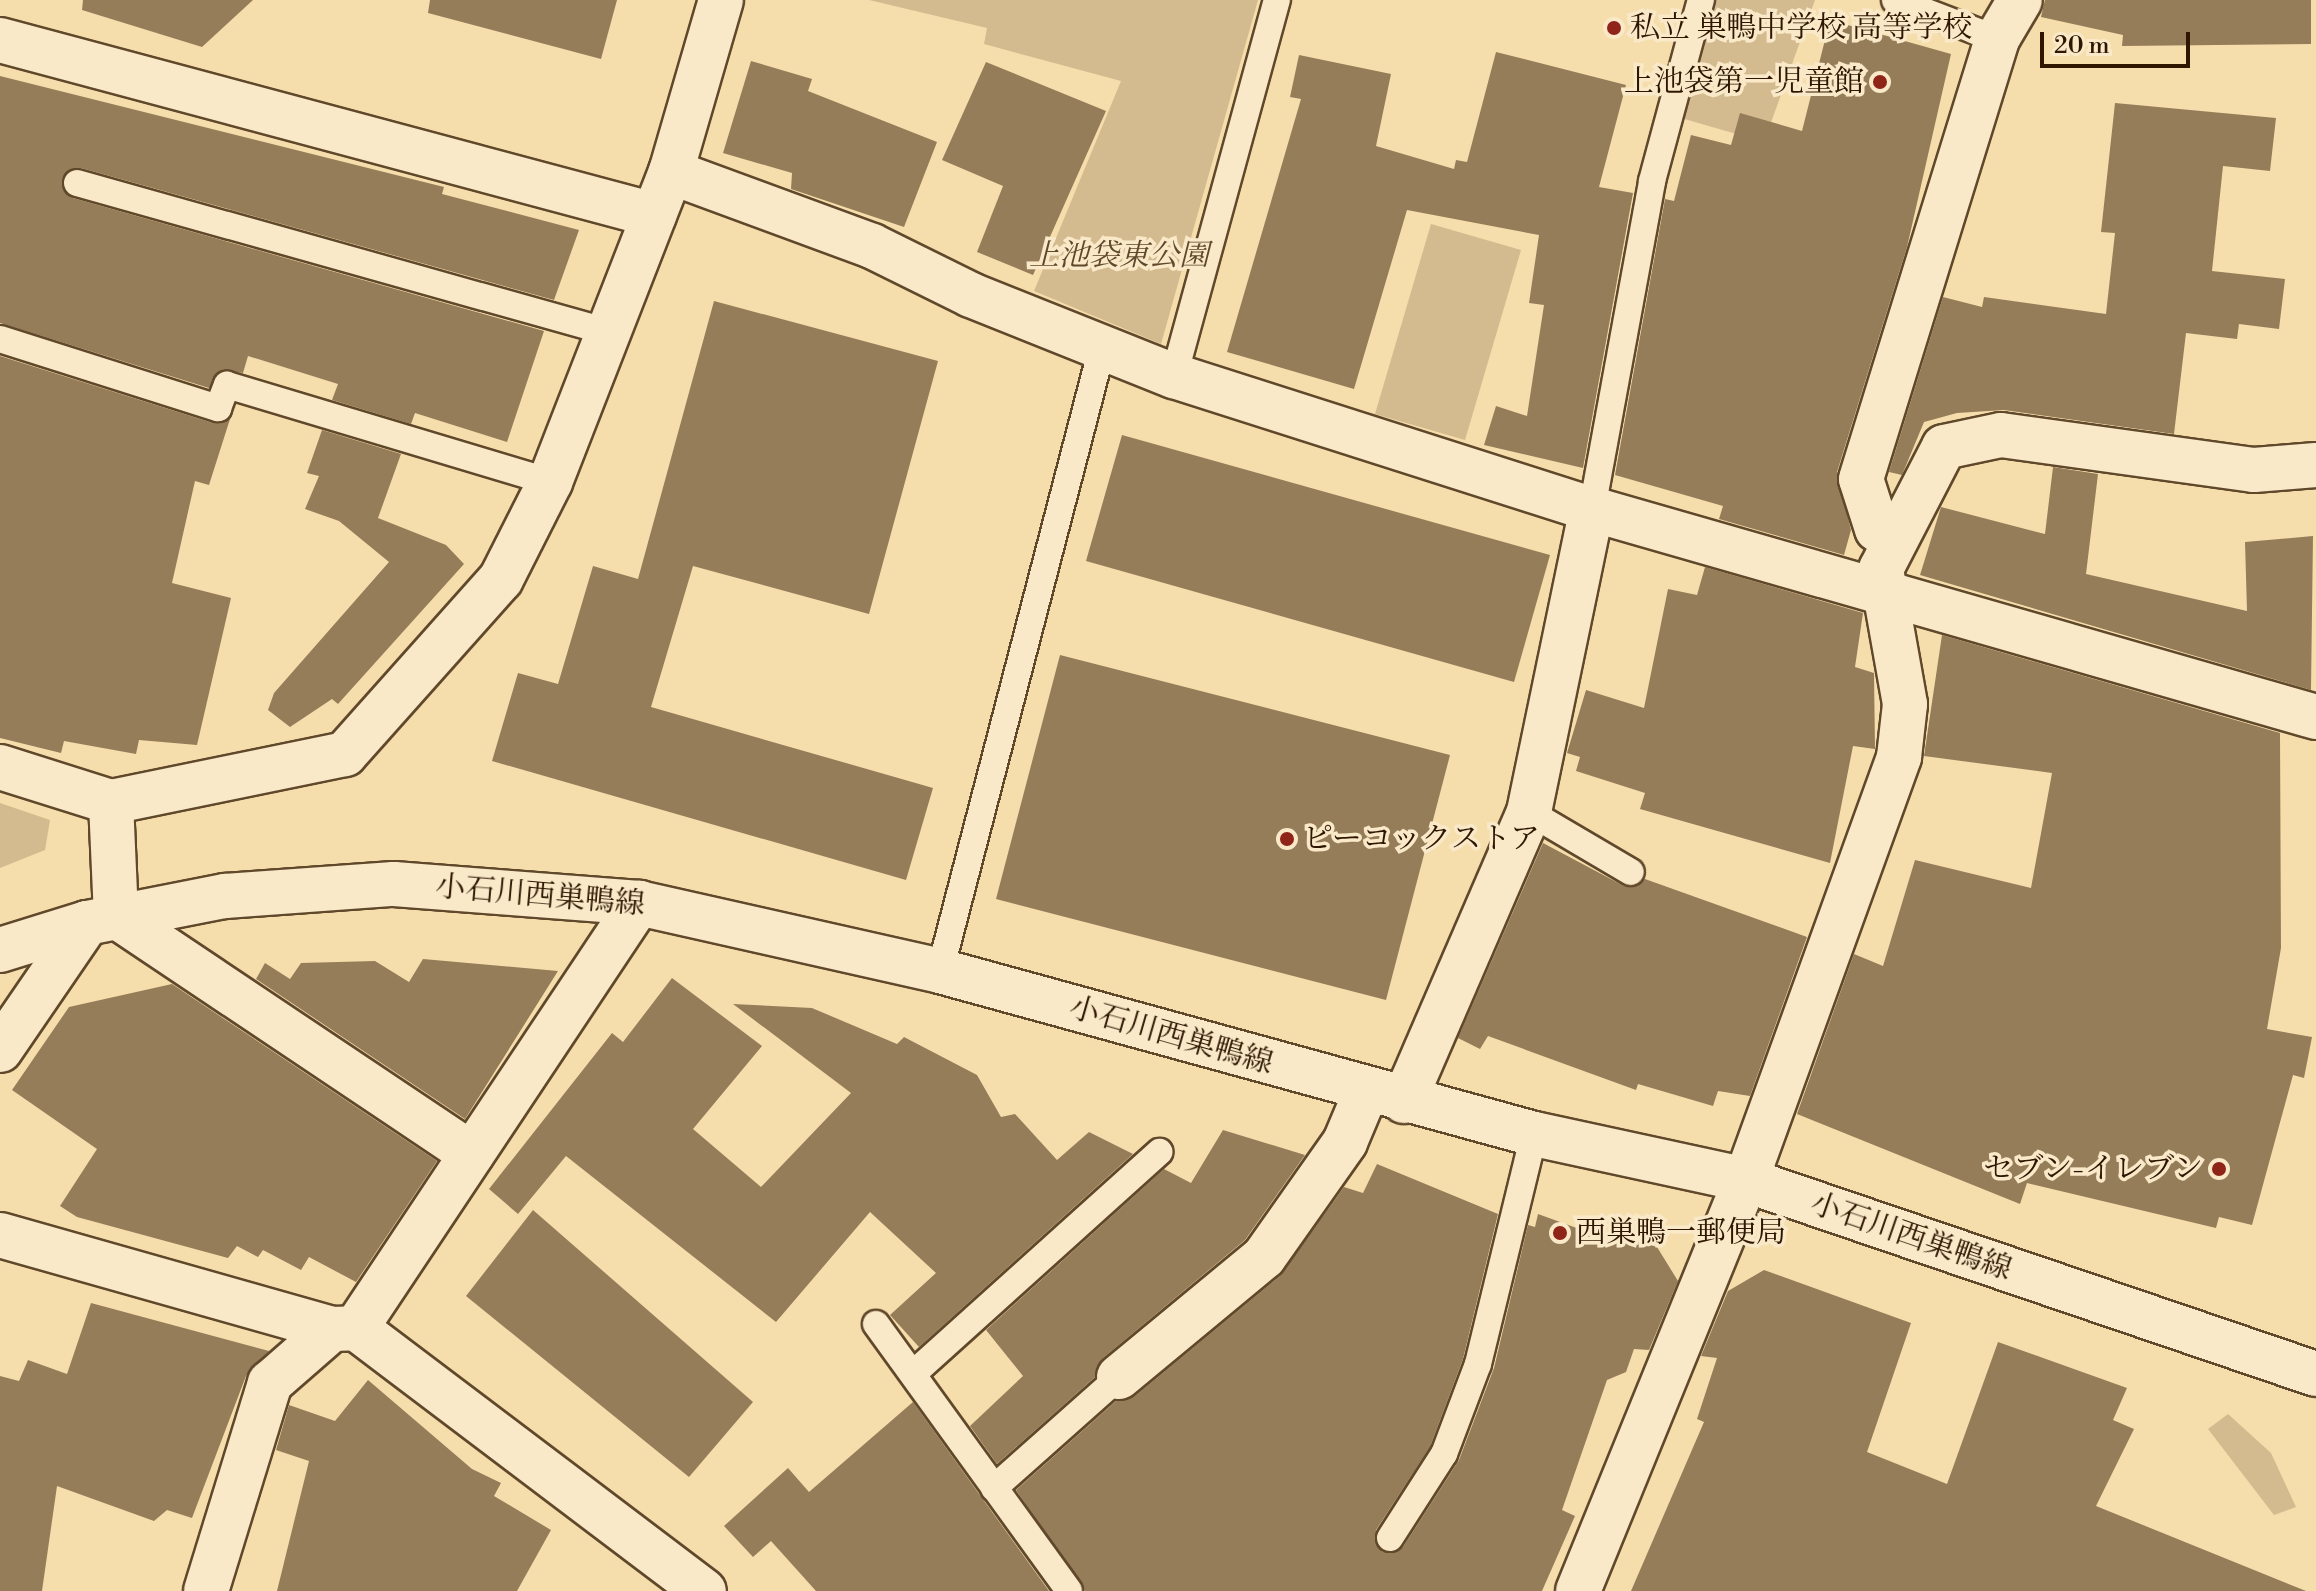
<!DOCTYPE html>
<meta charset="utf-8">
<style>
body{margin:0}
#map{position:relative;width:2316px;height:1591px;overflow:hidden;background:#f6ddac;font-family:"Libre Bodoni","Noto Serif JP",serif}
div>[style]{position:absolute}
.green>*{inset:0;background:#d4bb8f}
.building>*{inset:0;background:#967d59}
.roads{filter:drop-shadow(2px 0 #60482b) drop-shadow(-2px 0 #60482b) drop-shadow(0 2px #60482b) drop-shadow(0 -2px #60482b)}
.lane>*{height:26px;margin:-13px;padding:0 13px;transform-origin:13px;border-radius:13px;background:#f9e9c9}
.street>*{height:44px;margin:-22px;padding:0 22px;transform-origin:22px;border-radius:22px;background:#f9e9c9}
.secondary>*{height:44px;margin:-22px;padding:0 22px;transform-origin:22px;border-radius:22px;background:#f9e9c9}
.dots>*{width:22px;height:22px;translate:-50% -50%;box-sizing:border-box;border:4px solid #f9e9c9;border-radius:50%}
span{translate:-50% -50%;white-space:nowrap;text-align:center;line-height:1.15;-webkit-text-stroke:7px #f9e9c9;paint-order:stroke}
.poi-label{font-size:30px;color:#2e1600}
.left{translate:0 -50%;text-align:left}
.right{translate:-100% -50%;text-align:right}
.park-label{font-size:30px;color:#60482b;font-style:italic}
.street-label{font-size:30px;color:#2e1600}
.scale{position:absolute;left:2040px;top:32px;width:150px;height:36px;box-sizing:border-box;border:4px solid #2e1600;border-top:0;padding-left:10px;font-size:24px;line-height:28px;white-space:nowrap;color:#2e1600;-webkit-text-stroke:6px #f9e9c9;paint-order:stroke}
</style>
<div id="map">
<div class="green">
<div style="clip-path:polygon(869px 0,1258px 0,1161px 344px,1034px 291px,1121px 81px,984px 44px,987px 28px)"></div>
<div style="clip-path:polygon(1713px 0,1815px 0,1764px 142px,1681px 118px)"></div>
<div style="clip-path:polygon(1431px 224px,1521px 250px,1465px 440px,1375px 414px)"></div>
<div style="clip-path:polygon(0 803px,50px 820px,45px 850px,0 868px)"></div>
<div style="clip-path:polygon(2228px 1414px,2271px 1453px,2296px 1507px,2274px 1515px,2208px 1429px)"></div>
</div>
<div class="building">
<div style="clip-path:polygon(83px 0,253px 0,202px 47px,82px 10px)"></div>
<div style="clip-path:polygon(430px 0,617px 0,601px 59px,428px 13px)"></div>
<div style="clip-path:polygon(2045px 0,2311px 0,2311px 44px,2122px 46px,2123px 35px,2041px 17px)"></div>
<div style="clip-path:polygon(1830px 20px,1951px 54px,1907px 247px,1837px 472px,1851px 530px,1844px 555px,1719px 519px,1723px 506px,1615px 475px,1665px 199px,1674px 201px,1691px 135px,1731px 145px,1740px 113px,1802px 131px)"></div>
<div style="clip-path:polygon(1496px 52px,1626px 85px,1599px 187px,1633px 193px,1583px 468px,1484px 445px,1496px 406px,1527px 416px,1544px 305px,1529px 303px,1539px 235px,1407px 210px,1354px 389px,1227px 352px,1301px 99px,1290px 97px,1299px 55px,1391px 74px,1376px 146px,1454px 169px,1456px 160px,1467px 162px)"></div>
<div style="clip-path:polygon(751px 61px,812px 79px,808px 91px,937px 142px,904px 227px,791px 189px,792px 173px,723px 153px)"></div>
<div style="clip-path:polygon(986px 62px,1106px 111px,1033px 275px,977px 252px,1003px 186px,942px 160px)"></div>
<div style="clip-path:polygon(0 76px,444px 187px,442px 194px,579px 230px,554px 300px,81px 168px,62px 178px,73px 198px,544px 331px,507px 442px,415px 413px,411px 424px,332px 400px,338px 384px,248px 356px,243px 373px,223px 370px,209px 388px,0 323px)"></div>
<div style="clip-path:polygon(2115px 103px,2276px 118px,2270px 171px,2223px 166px,2212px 271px,2285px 279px,2279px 329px,2239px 324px,2237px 339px,2186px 333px,2174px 434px,2004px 410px,1957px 413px,1924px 422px,1902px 475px,1889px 472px,1943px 297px,1982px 307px,1984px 297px,2106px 314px,2115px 233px,2101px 232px)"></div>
<div style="clip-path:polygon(714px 301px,938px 361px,869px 614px,693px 566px,651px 707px,933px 788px,906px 880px,492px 761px,518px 673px,558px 684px,593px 566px,638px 579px)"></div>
<div style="clip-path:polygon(0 356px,213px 423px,230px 419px,209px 485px,195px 481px,172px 583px,231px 598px,197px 745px,139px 740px,136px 754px,64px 741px,61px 753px,0 738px)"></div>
<div style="clip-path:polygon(322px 430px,401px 454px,378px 518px,446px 545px,464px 564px,338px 704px,332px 699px,290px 727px,268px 710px,274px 693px,389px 562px,339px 521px,305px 509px,319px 476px,307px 473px)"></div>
<div style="clip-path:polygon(1122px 435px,1550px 555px,1514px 682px,1086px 561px)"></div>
<div style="clip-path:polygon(2053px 467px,2098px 474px,2086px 574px,2247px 611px,2245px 542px,2313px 536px,2311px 690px,1920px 575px,1941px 507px,2045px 534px)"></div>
<div style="clip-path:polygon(1705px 567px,1863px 613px,1855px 667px,1874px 673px,1875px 749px,1853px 746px,1830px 863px,1640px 809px,1645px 793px,1576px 771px,1580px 757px,1567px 753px,1586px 690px,1644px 708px,1668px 589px,1697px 595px)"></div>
<div style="clip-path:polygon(1942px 635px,2280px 733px,2281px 948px,2267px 1029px,2312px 1037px,2304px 1078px,2293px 1075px,2252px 1225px,2219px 1217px,2216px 1228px,2027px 1183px,2020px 1204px,1797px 1114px,1854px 954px,1883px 966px,1915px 860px,2031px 888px,2052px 773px,1924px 756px)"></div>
<div style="clip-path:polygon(1060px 655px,1450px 755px,1386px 1000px,996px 899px)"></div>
<div style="clip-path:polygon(1543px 843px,1624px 886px,1645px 879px,1807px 937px,1750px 1096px,1718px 1091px,1713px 1106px,1638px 1084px,1636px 1090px,1488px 1036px,1480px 1049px,1458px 1038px)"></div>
<div style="clip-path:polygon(423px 959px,558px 971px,465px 1119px,256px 979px,265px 963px,290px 979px,301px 963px,375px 961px,409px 982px)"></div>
<div style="clip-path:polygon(672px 978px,762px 1046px,693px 1129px,761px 1187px,851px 1093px,733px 1004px,812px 1008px,897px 1044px,904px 1037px,977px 1075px,1001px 1117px,1015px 1114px,1057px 1160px,1089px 1132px,1133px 1154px,919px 1347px,890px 1315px,936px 1273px,870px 1212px,776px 1322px,566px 1156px,518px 1214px,489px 1189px,612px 1033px,623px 1042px)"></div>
<div style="clip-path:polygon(172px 984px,437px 1161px,356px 1282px,309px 1257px,301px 1270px,263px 1250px,258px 1257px,237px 1246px,228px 1258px,77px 1217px,60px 1206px,97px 1149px,12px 1090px,69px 1007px)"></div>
<div style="clip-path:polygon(1223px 1130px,1305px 1155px,1245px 1240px,1103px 1358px,1095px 1377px,997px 1464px,970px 1426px,1023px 1376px,986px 1330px,1164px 1169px,1191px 1183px)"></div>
<div style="clip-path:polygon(1377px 1164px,1498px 1214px,1463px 1359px,1430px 1447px,1376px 1530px,1382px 1552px,1403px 1547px,1459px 1460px,1494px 1368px,1528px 1225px,1535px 1227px,1538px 1214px,1618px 1243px,1620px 1236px,1657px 1247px,1678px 1281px,1649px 1350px,1634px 1349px,1626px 1372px,1607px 1380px,1562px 1510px,1575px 1516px,1542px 1591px,1085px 1591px,1016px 1490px,1116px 1401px,1135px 1396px,1280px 1276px,1344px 1187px,1363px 1193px)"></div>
<div style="clip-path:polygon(533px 1210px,753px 1402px,689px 1477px,466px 1296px)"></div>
<div style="clip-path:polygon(1764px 1270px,1911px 1323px,1867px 1452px,1947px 1484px,1998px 1342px,2127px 1388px,2113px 1420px,2134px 1429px,2096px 1506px,2306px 1591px,1631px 1591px,1704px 1422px,1697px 1419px,1717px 1358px,1701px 1356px,1728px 1291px)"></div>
<div style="clip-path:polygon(91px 1303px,269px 1351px,246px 1376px,192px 1518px,167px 1510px,154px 1521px,57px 1486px,42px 1591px,0 1591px,0 1376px,19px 1381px,28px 1360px,67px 1374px)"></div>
<div style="clip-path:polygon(368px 1380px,472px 1469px,501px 1483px,494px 1496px,551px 1530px,517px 1591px,277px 1591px,309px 1461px,276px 1450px,289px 1405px,335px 1421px)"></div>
<div style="clip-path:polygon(913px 1402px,982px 1498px,1049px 1591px,816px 1591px,771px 1541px,753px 1557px,724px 1526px,788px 1468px,809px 1492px)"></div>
</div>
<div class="roads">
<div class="lane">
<div style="left:1895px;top:0;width:109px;rotate:20.9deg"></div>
<div style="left:77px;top:183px;width:552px;rotate:15.67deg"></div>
<div style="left:0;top:339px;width:229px;rotate:17.6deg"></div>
<div style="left:218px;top:408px;width:25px;rotate:-69deg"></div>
<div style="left:227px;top:385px;width:337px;rotate:16.7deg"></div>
<div style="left:1174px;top:376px;width:390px;rotate:-74.7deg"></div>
<div style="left:1592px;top:509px;width:333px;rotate:-79.6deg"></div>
<div style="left:1652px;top:181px;width:188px;rotate:-74.9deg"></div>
<div style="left:1529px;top:812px;width:118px;rotate:30.5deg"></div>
<div style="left:940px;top:971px;width:644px;rotate:-75.42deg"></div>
<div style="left:876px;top:1324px;width:329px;rotate:54.1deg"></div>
<div style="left:915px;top:1372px;width:329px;rotate:-42deg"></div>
<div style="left:994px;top:1488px;width:167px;rotate:-41.6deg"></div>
<div style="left:1390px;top:1538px;width:100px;rotate:-57.3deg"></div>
<div style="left:1444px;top:1454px;width:96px;rotate:-69.3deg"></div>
<div style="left:1478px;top:1364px;width:237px;rotate:-76.3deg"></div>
</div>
<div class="street">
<div style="left:0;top:40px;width:677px;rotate:14.98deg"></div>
<div style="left:671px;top:172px;width:214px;rotate:20.2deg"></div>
<div style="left:872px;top:246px;width:110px;rotate:26.3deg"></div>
<div style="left:971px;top:295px;width:219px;rotate:21.8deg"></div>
<div style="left:1174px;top:376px;width:439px;rotate:17.7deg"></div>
<div style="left:1592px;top:509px;width:753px;rotate:16.03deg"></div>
<div style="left:1894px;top:536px;width:18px;rotate:-158deg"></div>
<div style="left:1877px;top:529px;width:52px;rotate:-107.7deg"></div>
<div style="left:1861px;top:479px;width:461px;rotate:-72.8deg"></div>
<div style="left:1997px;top:39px;width:45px;rotate:-59.5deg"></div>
<div style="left:0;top:767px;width:116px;rotate:17.5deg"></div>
<div style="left:111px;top:802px;width:239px;rotate:-11.6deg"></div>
<div style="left:345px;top:754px;width:234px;rotate:-48.3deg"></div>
<div style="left:501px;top:579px;width:109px;rotate:-63.2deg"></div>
<div style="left:550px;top:482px;width:333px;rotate:-68.7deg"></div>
<div style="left:671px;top:172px;width:179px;rotate:-73.8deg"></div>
<div style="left:111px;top:802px;width:114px;rotate:87.5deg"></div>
<div style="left:116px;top:916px;width:428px;rotate:33.8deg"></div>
<div style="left:0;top:1050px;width:154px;rotate:-55.6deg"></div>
<div style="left:1404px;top:1101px;width:315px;rotate:-66.6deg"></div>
<div style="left:1529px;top:812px;width:309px;rotate:-78.3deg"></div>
<div style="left:0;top:1235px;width:345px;rotate:15.8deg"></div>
<div style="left:332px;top:1329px;width:24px;rotate:-2deg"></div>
<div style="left:356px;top:1328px;width:436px;rotate:37.1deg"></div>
<div style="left:356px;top:1328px;width:511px;rotate:-56.34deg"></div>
<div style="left:1119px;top:1377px;width:188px;rotate:-39.6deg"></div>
<div style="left:1264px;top:1257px;width:141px;rotate:-54.8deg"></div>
<div style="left:1345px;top:1142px;width:54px;rotate:-67.2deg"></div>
<div style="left:206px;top:1591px;width:218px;rotate:-72.9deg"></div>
<div style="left:270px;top:1383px;width:82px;rotate:-41.1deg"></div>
<div style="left:1578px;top:1591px;width:444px;rotate:-67.8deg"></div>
<div style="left:1746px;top:1180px;width:450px;rotate:-70.1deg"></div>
<div style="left:1899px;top:757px;width:53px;rotate:-83.5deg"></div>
<div style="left:1905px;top:704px;width:137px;rotate:-100.1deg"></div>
<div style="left:1881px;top:569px;width:137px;rotate:-62.7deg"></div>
<div style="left:1944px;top:447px;width:58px;rotate:-11.9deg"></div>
<div style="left:2001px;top:435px;width:255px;rotate:7.9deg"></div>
<div style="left:2254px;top:470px;width:62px;rotate:-4.6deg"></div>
</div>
<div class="secondary">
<div style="left:0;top:950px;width:91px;rotate:-17.2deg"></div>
<div style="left:87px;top:923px;width:141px;rotate:-11.1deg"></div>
<div style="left:225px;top:896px;width:169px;rotate:-4.1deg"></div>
<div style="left:394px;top:884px;width:246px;rotate:4.4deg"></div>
<div style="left:639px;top:903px;width:309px;rotate:12.7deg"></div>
<div style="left:940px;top:971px;width:616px;rotate:15.34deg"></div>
<div style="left:1534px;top:1134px;width:217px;rotate:12.2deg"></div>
<div style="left:1746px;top:1180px;width:602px;rotate:18.8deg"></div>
</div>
</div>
<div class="dots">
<div style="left:1614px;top:28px;background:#8f2418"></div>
<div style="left:1880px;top:82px;background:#8f2418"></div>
<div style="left:1287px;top:839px;background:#8f2418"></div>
<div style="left:2219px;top:1169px;background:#8f2418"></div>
<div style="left:1560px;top:1233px;background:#8f2418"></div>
</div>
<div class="poi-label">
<span class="left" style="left:1630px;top:28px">私立 巣鴨中学校 高等学校</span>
<span class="right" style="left:1864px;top:82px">上池袋第一児童館</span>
<span class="left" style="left:1303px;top:839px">ピーコックストア</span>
<span class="right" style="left:2203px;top:1169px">セブン-イレブン</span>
<span class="left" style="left:1576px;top:1233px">西巣鴨一郵便局</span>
</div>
<div class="park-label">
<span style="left:1119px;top:256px">上池袋東公園</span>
</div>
<div class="street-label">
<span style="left:540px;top:896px;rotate:5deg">小石川西巣鴨線</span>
<span style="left:1171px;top:1036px;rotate:16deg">小石川西巣鴨線</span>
<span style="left:1911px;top:1237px;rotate:19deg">小石川西巣鴨線</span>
</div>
<div class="scale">20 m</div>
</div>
